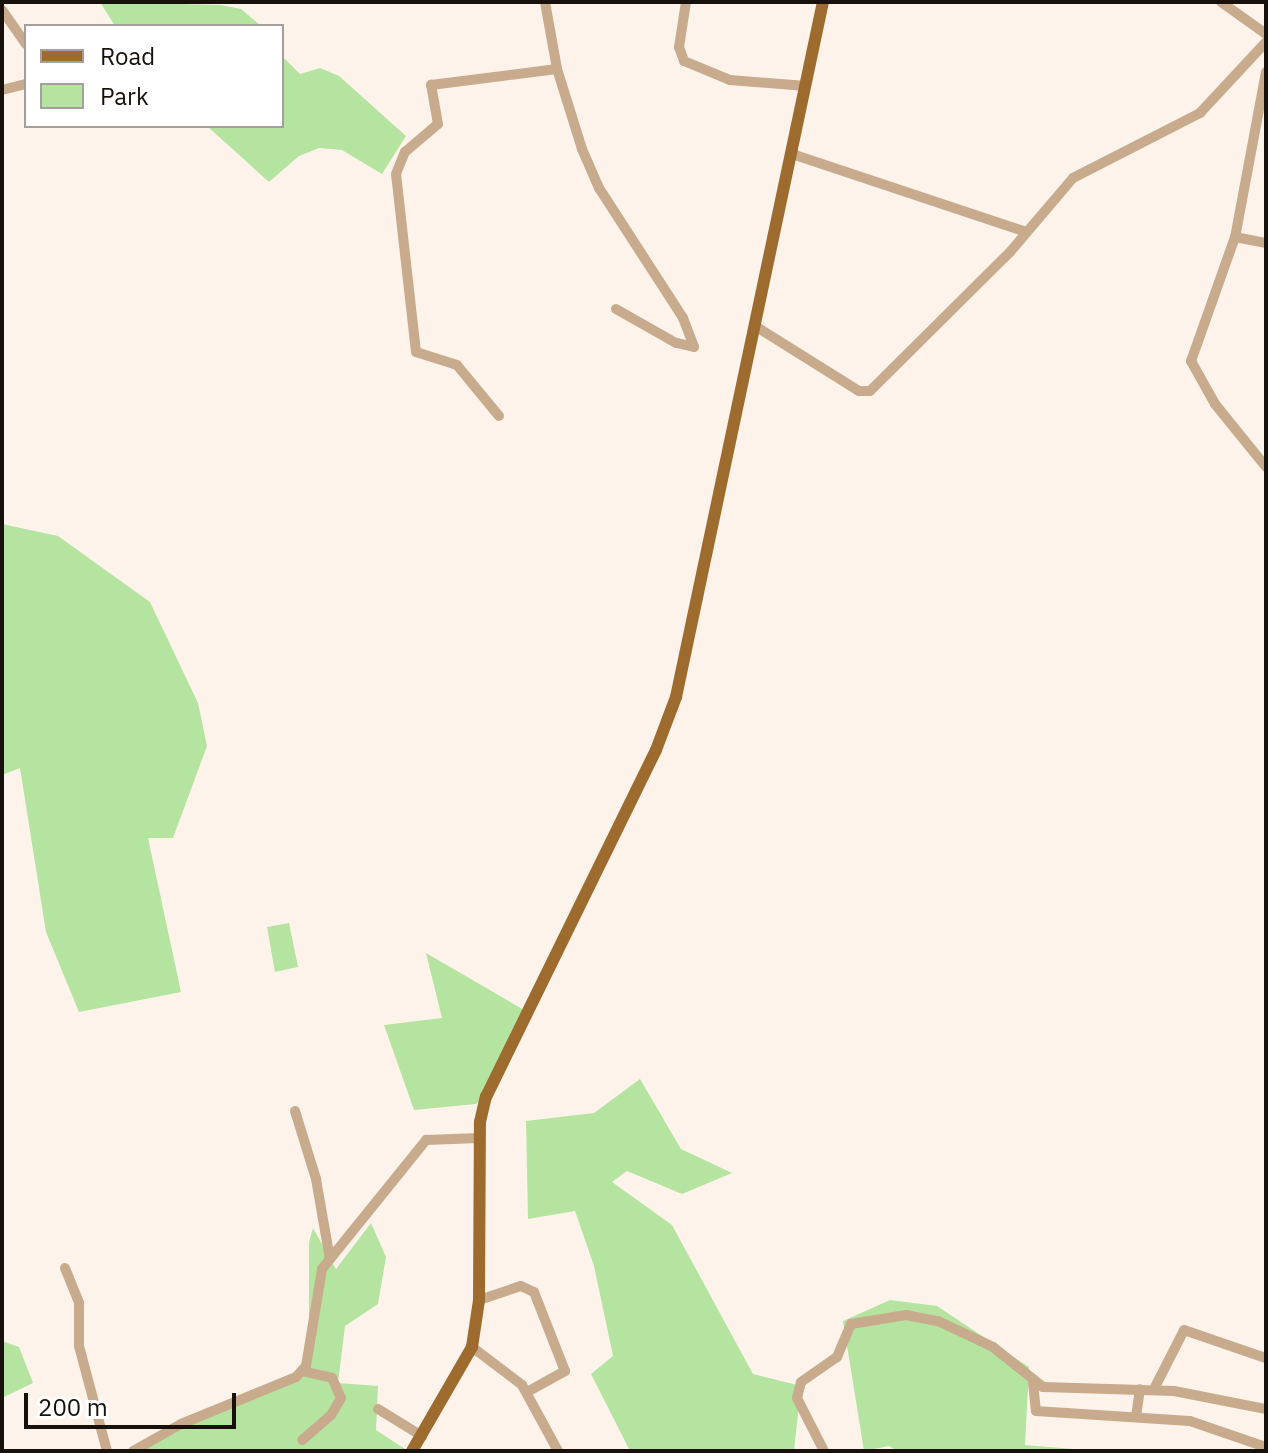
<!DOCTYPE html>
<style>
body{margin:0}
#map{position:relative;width:1268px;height:1453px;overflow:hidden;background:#fdf3eb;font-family:"IBM Plex Sans",sans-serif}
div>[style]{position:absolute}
.green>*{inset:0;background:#b4e4a0}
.minor>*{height:10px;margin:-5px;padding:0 5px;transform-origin:5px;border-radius:5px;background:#c8ab8d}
.major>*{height:12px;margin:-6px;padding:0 6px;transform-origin:6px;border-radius:6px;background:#9e6b2f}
span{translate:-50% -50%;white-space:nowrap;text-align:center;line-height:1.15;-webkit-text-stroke:6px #fff;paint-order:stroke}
.frame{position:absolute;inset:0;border:4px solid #18100a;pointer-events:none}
.legend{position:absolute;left:24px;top:24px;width:260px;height:104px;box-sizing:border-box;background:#fff;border:2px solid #a39f9d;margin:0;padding:10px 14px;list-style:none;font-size:24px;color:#18100a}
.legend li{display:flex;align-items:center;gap:16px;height:40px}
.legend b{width:40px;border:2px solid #a39f9d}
.scale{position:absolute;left:24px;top:1393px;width:212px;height:36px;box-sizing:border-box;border:4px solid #18100a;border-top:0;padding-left:10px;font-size:24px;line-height:28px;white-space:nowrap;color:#18100a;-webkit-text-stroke:6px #fff;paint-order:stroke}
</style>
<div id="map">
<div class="green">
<div style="clip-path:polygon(100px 2px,221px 5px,241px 9px,261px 26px,115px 26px)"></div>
<div style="clip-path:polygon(282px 56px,300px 74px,320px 68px,339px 76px,406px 136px,382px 174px,342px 150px,319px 148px,299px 156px,269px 182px,207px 126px,282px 126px)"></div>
<div style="clip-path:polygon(2px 524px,58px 536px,150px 602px,198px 703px,207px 746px,173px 838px,148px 838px,181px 992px,79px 1012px,46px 932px,20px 768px,2px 775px)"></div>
<div style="clip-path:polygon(289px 923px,298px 967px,275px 972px,267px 927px)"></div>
<div style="clip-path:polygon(426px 953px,524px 1010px,484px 1098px,476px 1104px,414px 1110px,384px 1025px,442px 1018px)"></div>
<div style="clip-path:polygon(640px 1079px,681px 1149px,732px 1173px,682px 1194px,627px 1171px,612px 1182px,672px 1225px,753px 1374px,801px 1386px,794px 1451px,630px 1451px,591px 1374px,613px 1356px,594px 1266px,575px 1211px,528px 1219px,526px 1121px,594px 1113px)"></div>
<div style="clip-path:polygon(371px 1223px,386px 1257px,378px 1304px,345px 1326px,338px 1383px,378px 1386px,376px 1430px,408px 1451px,132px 1451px,301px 1369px,309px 1344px,309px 1242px,313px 1228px,336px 1269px)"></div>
<div style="clip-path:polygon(890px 1300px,937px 1306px,1029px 1367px,1025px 1445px,1097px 1451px,897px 1451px,889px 1446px,864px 1451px,843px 1321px)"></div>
<div style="clip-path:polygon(2px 1341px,19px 1347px,33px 1383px,2px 1398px)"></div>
</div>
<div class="minor">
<div style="left:545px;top:2px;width:68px;rotate:79.8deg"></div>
<div style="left:557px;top:69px;width:84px;rotate:72.6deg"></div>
<div style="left:582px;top:149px;width:43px;rotate:66.4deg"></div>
<div style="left:599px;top:188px;width:155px;rotate:57.1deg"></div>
<div style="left:683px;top:318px;width:31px;rotate:69deg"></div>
<div style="left:694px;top:347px;width:18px;rotate:-167deg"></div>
<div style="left:676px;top:343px;width:69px;rotate:-150.5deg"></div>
<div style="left:686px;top:2px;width:46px;rotate:98.8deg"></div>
<div style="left:679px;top:47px;width:15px;rotate:70deg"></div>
<div style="left:684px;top:61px;width:50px;rotate:22.4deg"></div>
<div style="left:730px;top:80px;width:76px;rotate:4.5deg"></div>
<div style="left:1221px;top:2px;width:55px;rotate:35.4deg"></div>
<div style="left:2px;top:10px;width:42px;rotate:54.8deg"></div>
<div style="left:1266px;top:72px;width:168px;rotate:100.6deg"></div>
<div style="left:1235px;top:237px;width:32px;rotate:11deg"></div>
<div style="left:2px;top:90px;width:25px;rotate:-14deg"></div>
<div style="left:792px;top:154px;width:247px;rotate:18.4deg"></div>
<div style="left:1235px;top:237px;width:132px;rotate:109.5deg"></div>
<div style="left:1191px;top:361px;width:49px;rotate:60.8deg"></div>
<div style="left:1215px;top:404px;width:81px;rotate:51deg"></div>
<div style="left:755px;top:326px;width:123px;rotate:32deg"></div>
<div style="left:859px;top:391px;width:11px"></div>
<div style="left:870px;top:391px;width:197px;rotate:-44.8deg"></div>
<div style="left:1010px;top:252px;width:97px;rotate:-49.6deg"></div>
<div style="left:1073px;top:178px;width:143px;rotate:-27.1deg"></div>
<div style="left:1200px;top:113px;width:97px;rotate:-47.1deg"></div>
<div style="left:499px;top:416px;width:66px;rotate:-129.5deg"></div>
<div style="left:457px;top:365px;width:43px;rotate:-162.4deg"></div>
<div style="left:416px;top:352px;width:179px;rotate:-96.4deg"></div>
<div style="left:396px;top:174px;width:24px;rotate:-68deg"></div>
<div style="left:405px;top:152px;width:43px;rotate:-40.3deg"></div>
<div style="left:438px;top:124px;width:40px;rotate:-100deg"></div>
<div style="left:431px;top:85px;width:127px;rotate:-7.2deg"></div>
<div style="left:295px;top:1111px;width:71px;rotate:72.8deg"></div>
<div style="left:316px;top:1179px;width:81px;rotate:80.1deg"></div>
<div style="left:65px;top:1268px;width:38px;rotate:68deg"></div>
<div style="left:79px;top:1303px;width:43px;rotate:90deg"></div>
<div style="left:79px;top:1346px;width:109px;rotate:75.1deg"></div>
<div style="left:479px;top:1300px;width:44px;rotate:-18.4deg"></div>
<div style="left:521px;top:1286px;width:14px;rotate:25deg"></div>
<div style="left:534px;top:1292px;width:85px;rotate:68.6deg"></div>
<div style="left:565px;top:1371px;width:43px;rotate:151.1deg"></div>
<div style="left:472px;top:1347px;width:63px;rotate:37.2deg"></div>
<div style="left:522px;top:1385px;width:75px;rotate:61.4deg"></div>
<div style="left:302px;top:1371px;width:31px;rotate:13deg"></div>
<div style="left:332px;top:1378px;width:22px;rotate:66deg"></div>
<div style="left:341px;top:1398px;width:20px;rotate:120deg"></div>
<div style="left:331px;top:1415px;width:38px;rotate:139deg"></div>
<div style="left:1033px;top:1383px;width:28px;rotate:84deg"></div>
<div style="left:1036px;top:1411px;width:154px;rotate:3.7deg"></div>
<div style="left:1190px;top:1421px;width:80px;rotate:18.9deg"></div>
<div style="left:1154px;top:1389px;width:66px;rotate:-63deg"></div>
<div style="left:1184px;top:1330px;width:87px;rotate:18.9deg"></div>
<div style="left:378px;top:1409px;width:52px;rotate:31.5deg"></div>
<div style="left:1136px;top:1417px;width:28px;rotate:-82deg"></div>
<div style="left:133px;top:1451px;width:55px;rotate:-29.4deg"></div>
<div style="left:181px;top:1424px;width:124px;rotate:-22.2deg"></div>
<div style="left:296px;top:1377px;width:15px;rotate:-48deg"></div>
<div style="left:306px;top:1366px;width:98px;rotate:-80.6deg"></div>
<div style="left:322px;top:1269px;width:166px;rotate:-51.1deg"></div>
<div style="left:426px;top:1140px;width:53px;rotate:-2.2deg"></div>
<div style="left:824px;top:1451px;width:59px;rotate:-117deg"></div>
<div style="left:797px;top:1398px;width:16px;rotate:-76deg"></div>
<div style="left:801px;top:1382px;width:44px;rotate:-34.8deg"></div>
<div style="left:837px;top:1357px;width:36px;rotate:-67deg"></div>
<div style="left:851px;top:1324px;width:56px;rotate:-9.3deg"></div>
<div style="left:906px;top:1315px;width:33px;rotate:11deg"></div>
<div style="left:938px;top:1321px;width:61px;rotate:25.3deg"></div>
<div style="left:993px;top:1347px;width:64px;rotate:38.7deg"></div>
<div style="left:1043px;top:1387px;width:131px;rotate:1.7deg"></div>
<div style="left:1174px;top:1391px;width:94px;rotate:11.1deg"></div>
</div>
<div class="major">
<div style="left:412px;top:1451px;width:120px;rotate:-60deg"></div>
<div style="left:472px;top:1347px;width:48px;rotate:-81.5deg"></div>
<div style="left:479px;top:1300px;width:178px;rotate:-89.7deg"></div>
<div style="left:480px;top:1122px;width:26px;rotate:-77deg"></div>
<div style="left:486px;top:1097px;width:386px;rotate:-63.9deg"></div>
<div style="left:656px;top:750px;width:57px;rotate:-69.3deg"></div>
<div style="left:676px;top:697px;width:710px;rotate:-78.06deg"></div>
</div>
<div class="frame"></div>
<ul class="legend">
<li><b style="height:10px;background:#9e6b2f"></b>Road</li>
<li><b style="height:22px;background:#b4e4a0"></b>Park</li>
</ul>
<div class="scale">200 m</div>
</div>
